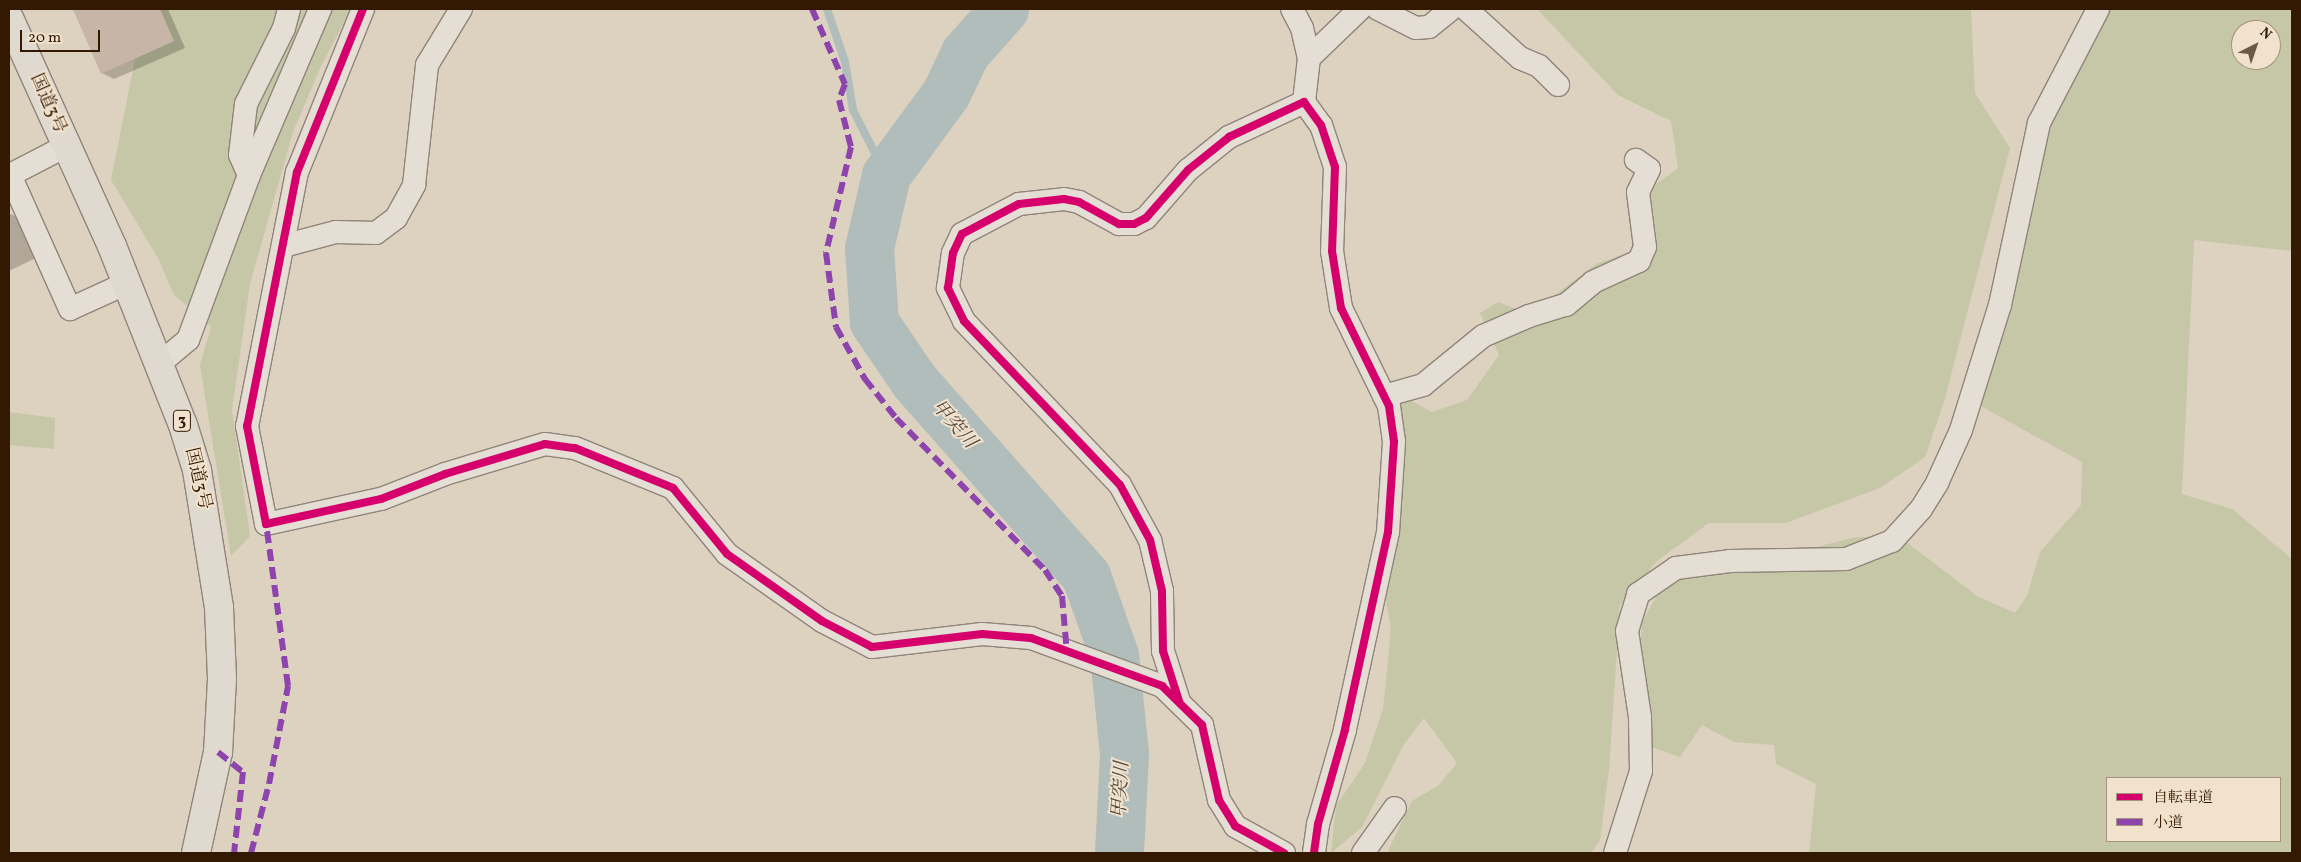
<!DOCTYPE html>
<meta charset="utf-8">
<style>
body{margin:0}
#map{position:relative;width:2301px;height:862px;overflow:hidden;background:#ddd1c0;font-family:Vollkorn,"Noto Serif JP",serif}
div>[style]{position:absolute}
.green>*{inset:0;background:#c5c7a6}
.shadow>*{inset:0;background:#0003}
.stream>*{height:8px;margin:-4px;padding:0 4px;transform-origin:4px;border-radius:4px;background:#b0bdba}
.river>*{height:49px;margin:-24.5px;padding:0 24.5px;transform-origin:24.5px;border-radius:24.5px;background:#b0bdba}
.building>*{inset:0;background:#c7b6a8}
.roads{filter:drop-shadow(1px 0 #8f8578) drop-shadow(-1px 0 #8f8578) drop-shadow(0 1px #8f8578) drop-shadow(0 -1px #8f8578)}
.minor>*{height:22px;margin:-11px;padding:0 11px;transform-origin:11px;border-radius:11px;background:#e5ded5}
.trunk>*{height:28px;margin:-14px;padding:0 14px;transform-origin:14px;border-radius:14px;background:#e0d9cf}
.quiet>*{height:6px;margin-top:-3px;transform-origin:0;background:repeating-linear-gradient(90deg,#8e44ad 0 12px,transparent 0 18px)}
.cycleway>*{height:8px;margin:-4px;padding:0 4px;transform-origin:4px;border-radius:4px;background:#d6006c}
span{translate:-50% -50%;white-space:nowrap;text-align:center;line-height:1.15;-webkit-text-stroke:4px #f1e2ce;paint-order:stroke}
.shield-label span{padding:1px 4px;background:#f1e2ce;border:1px solid;border-radius:4px;-webkit-text-stroke-width:0}
.shield-label{font-size:16px;color:#331902;font-weight:700}
.street-label{font-size:18px;color:#331902}
.water-label{font-size:19px;color:#524839;font-style:italic}
.frame{position:absolute;inset:0;border:10px solid #331902;pointer-events:none}
.legend{position:absolute;left:2106px;top:777px;width:175px;height:65px;box-sizing:border-box;background:#f1e2ce;border:1px solid #a5927c;margin:0;padding:6px 9px;list-style:none;font-size:15px;color:#331902}
.legend li{display:flex;align-items:center;gap:10px;height:25px}
.legend b{width:25px;border:1px solid #a5927c}
.north{position:absolute;left:2231px;top:20px;width:50px;height:50px;box-sizing:border-box;background:#f1e2ce;border:1px solid #a5927c;border-radius:50%;rotate:41deg;font-size:14px;font-weight:700;line-height:20px;text-align:center;color:#331902}
.north::after{content:'';display:block;margin:auto;width:18px;height:22px;background:#6e5944;clip-path:polygon(50% 0,100% 100%,50% 72%,0 100%)}
.scale{position:absolute;left:20px;top:30px;width:80px;height:22px;box-sizing:border-box;border:2px solid #331902;border-top:0;padding-left:6px;font-size:15px;line-height:18px;white-space:nowrap;color:#331902;-webkit-text-stroke:4px #f1e2ce;paint-order:stroke}
</style>
<div id="map">
<div class="green">
<div style="clip-path:polygon(145px 9px,351px 9px,321px 66px,293px 132px,250px 284px,232px 410px,250px 536px,231px 556px,200px 365px,211px 327px,174px 295px,158px 258px,111px 180px)"></div>
<div style="clip-path:polygon(1537px 9px,1971px 9px,1975px 93px,2010px 148px,1944px 402px,1925px 457px,1880px 488px,1786px 523px,1709px 523px,1657px 561px,1620px 605px,1609px 769px,1600px 840px,1591px 853px,1387px 853px,1412px 801px,1438px 786px,1457px 763px,1424px 718px,1404px 744px,1362px 827px,1331px 853px,1336px 806px,1365px 763px,1383px 709px,1391px 629px,1376px 546px,1393px 391px,1432px 412px,1467px 400px,1499px 355px,1480px 313px,1498px 302px,1521px 311px,1551px 298px,1596px 264px,1657px 243px,1650px 189px,1678px 168px,1671px 121px,1618px 95px)"></div>
<div style="clip-path:polygon(evenodd,2090px 9px,2292px 9px,2292px 251px,2194px 240px,2182px 494px,2232px 509px,2292px 559px,2292px 853px,1809px 853px,1816px 784px,1776px 764px,1774px 745px,1734px 742px,1702px 725px,1680px 757px,1635px 741px,1642px 622px,1660px 590px,1686px 572px,1748px 565px,1855px 537px,1900px 537px,1977px 596px,2015px 613px,2027px 596px,2040px 552px,2081px 505px,2082px 462px,1970px 400px,2040px 117px,2090px 9px,2241px 30px,2271px 30px,2271px 60px,2241px 60px,2241px 30px,2090px 9px,2107px 778px,2280px 778px,2280px 841px,2107px 841px,2107px 778px)"></div>
<div style="clip-path:polygon(9px 412px,55px 418px,54px 449px,9px 445px)"></div>
</div>
<div class="shadow">
<div style="clip-path:polygon(73px 9px,168px 9px,185px 48px,114px 79px,102px 73px)"></div>
<div style="clip-path:polygon(11px 214px,23px 221px,40px 256px,9px 271px,9px 215px)"></div>
</div>
<div class="stream">
<div style="left:827px;top:9px;width:56px;rotate:71.2deg"></div>
<div style="left:845px;top:62px;width:49px;rotate:80.5deg"></div>
<div style="left:853px;top:110px;width:73px;rotate:63.1deg"></div>
</div>
<div class="river">
<div style="left:1004px;top:9px;width:59px;rotate:131.6deg"></div>
<div style="left:965px;top:53px;width:44px;rotate:115.4deg"></div>
<div style="left:946px;top:93px;width:102px;rotate:126.2deg"></div>
<div style="left:886px;top:175px;width:75px;rotate:103.1deg"></div>
<div style="left:869px;top:248px;width:74px;rotate:86.1deg"></div>
<div style="left:874px;top:322px;width:73px;rotate:55.7deg"></div>
<div style="left:915px;top:382px;width:259px;rotate:48.6deg"></div>
<div style="left:1086px;top:576px;width:84px;rotate:70.5deg"></div>
<div style="left:1114px;top:655px;width:100px;rotate:84.2deg"></div>
<div style="left:1124px;top:754px;width:99px;rotate:92.9deg"></div>
</div>
<div class="building">
<div style="clip-path:polygon(73px 9px,160px 9px,174px 41px,101px 74px)"></div>
</div>
<div class="roads">
<div class="minor">
<div style="left:363px;top:9px;width:176px;rotate:112deg"></div>
<div style="left:297px;top:172px;width:259px;rotate:101.1deg"></div>
<div style="left:247px;top:426px;width:100px;rotate:79deg"></div>
<div style="left:266px;top:524px;width:118px;rotate:-12.3deg"></div>
<div style="left:381px;top:499px;width:69px;rotate:-21.3deg"></div>
<div style="left:445px;top:474px;width:104px;rotate:-16.7deg"></div>
<div style="left:545px;top:444px;width:30px;rotate:8deg"></div>
<div style="left:575px;top:448px;width:106px;rotate:22.2deg"></div>
<div style="left:673px;top:488px;width:85px;rotate:50.7deg"></div>
<div style="left:727px;top:554px;width:116px;rotate:35.2deg"></div>
<div style="left:822px;top:621px;width:56px;rotate:27.5deg"></div>
<div style="left:872px;top:647px;width:111px;rotate:-6.7deg"></div>
<div style="left:982px;top:634px;width:49px;rotate:4.7deg"></div>
<div style="left:1031px;top:638px;width:140px;rotate:20.1deg"></div>
<div style="left:1162px;top:686px;width:56px;rotate:44.3deg"></div>
<div style="left:1202px;top:725px;width:77px;rotate:77.2deg"></div>
<div style="left:1219px;top:800px;width:31px;rotate:58deg"></div>
<div style="left:1235px;top:826px;width:56px;rotate:28.9deg"></div>
<div style="left:1292px;top:9px;width:21px;rotate:62deg"></div>
<div style="left:1302px;top:28px;width:31px;rotate:77deg"></div>
<div style="left:1309px;top:58px;width:44px;rotate:96.5deg"></div>
<div style="left:1378px;top:9px;width:42px;rotate:26.6deg"></div>
<div style="left:1416px;top:28px;width:13px;rotate:-4deg"></div>
<div style="left:1429px;top:27px;width:28px;rotate:-39deg"></div>
<div style="left:1466px;top:9px;width:73px;rotate:42.2deg"></div>
<div style="left:1520px;top:58px;width:21px;rotate:23deg"></div>
<div style="left:1539px;top:66px;width:27px;rotate:45deg"></div>
<div style="left:1309px;top:58px;width:71px;rotate:-43.9deg"></div>
<div style="left:66px;top:146px;width:63px;rotate:152.6deg"></div>
<div style="left:10px;top:175px;width:147px;rotate:65.9deg"></div>
<div style="left:70px;top:309px;width:63px;rotate:-24.5deg"></div>
<div style="left:249px;top:175px;width:22px;rotate:-114deg"></div>
<div style="left:240px;top:155px;width:51px;rotate:-83.3deg"></div>
<div style="left:246px;top:104px;width:85px;rotate:-63.4deg"></div>
<div style="left:284px;top:28px;width:20px;rotate:-75deg"></div>
<div style="left:283px;top:246px;width:55px;rotate:-14.8deg"></div>
<div style="left:336px;top:232px;width:40px;rotate:1.4deg"></div>
<div style="left:376px;top:233px;width:25px;rotate:-37deg"></div>
<div style="left:396px;top:218px;width:38px;rotate:-61deg"></div>
<div style="left:414px;top:185px;width:121px;rotate:-83.8deg"></div>
<div style="left:427px;top:65px;width:66px;rotate:-58.7deg"></div>
<div style="left:159px;top:364px;width:38px;rotate:-40deg"></div>
<div style="left:188px;top:340px;width:176px;rotate:-69.7deg"></div>
<div style="left:249px;top:175px;width:181px;rotate:-66.8deg"></div>
<div style="left:1384px;top:396px;width:41px;rotate:-15.8deg"></div>
<div style="left:1423px;top:385px;width:77px;rotate:-39.2deg"></div>
<div style="left:1483px;top:336px;width:50px;rotate:-23.5deg"></div>
<div style="left:1529px;top:316px;width:39px;rotate:-17deg"></div>
<div style="left:1566px;top:305px;width:35px;rotate:-40deg"></div>
<div style="left:1593px;top:282px;width:51px;rotate:-24.5deg"></div>
<div style="left:1639px;top:261px;width:15px;rotate:-67deg"></div>
<div style="left:1645px;top:247px;width:55px;rotate:-97.3deg"></div>
<div style="left:1638px;top:192px;width:25px;rotate:-64deg"></div>
<div style="left:1649px;top:169px;width:16px;rotate:-145deg"></div>
<div style="left:1179px;top:701px;width:52px;rotate:-107.7deg"></div>
<div style="left:1163px;top:651px;width:60px;rotate:-91deg"></div>
<div style="left:1162px;top:591px;width:52px;rotate:-103.2deg"></div>
<div style="left:1150px;top:540px;width:63px;rotate:-118.6deg"></div>
<div style="left:1120px;top:485px;width:226px;rotate:-133.6deg"></div>
<div style="left:964px;top:321px;width:37px;rotate:-116deg"></div>
<div style="left:948px;top:288px;width:35px;rotate:-82deg"></div>
<div style="left:953px;top:253px;width:21px;rotate:-65deg"></div>
<div style="left:962px;top:234px;width:64px;rotate:-27.8deg"></div>
<div style="left:1019px;top:204px;width:45px;rotate:-6.3deg"></div>
<div style="left:1064px;top:199px;width:15px;rotate:11deg"></div>
<div style="left:1079px;top:202px;width:46px;rotate:28.8deg"></div>
<div style="left:1119px;top:224px;width:15px"></div>
<div style="left:1134px;top:224px;width:13px;rotate:-27deg"></div>
<div style="left:1146px;top:218px;width:64px;rotate:-48.8deg"></div>
<div style="left:1188px;top:170px;width:53px;rotate:-38.8deg"></div>
<div style="left:1229px;top:137px;width:83px;rotate:-25deg"></div>
<div style="left:1304px;top:102px;width:29px;rotate:54deg"></div>
<div style="left:1321px;top:125px;width:44px;rotate:71.6deg"></div>
<div style="left:1335px;top:167px;width:84px;rotate:92deg"></div>
<div style="left:1332px;top:251px;width:58px;rotate:81deg"></div>
<div style="left:1341px;top:308px;width:109px;rotate:63.9deg"></div>
<div style="left:1389px;top:406px;width:36px;rotate:82deg"></div>
<div style="left:1394px;top:442px;width:90px;rotate:93.8deg"></div>
<div style="left:1388px;top:532px;width:203px;rotate:102.3deg"></div>
<div style="left:1345px;top:730px;width:98px;rotate:106deg"></div>
<div style="left:1318px;top:824px;width:29px;rotate:98deg"></div>
<div style="left:1363px;top:853px;width:55px;rotate:-54.6deg"></div>
<div style="left:1615px;top:853px;width:86px;rotate:-72.4deg"></div>
<div style="left:1641px;top:771px;width:54px;rotate:-91.1deg"></div>
<div style="left:1640px;top:717px;width:87px;rotate:-98.6deg"></div>
<div style="left:1627px;top:631px;width:39px;rotate:-73deg"></div>
<div style="left:1638px;top:594px;width:46px;rotate:-34.4deg"></div>
<div style="left:1676px;top:568px;width:54px;rotate:-7.4deg"></div>
<div style="left:1730px;top:561px;width:116px;rotate:-1deg"></div>
<div style="left:1846px;top:559px;width:49px;rotate:-21.4deg"></div>
<div style="left:1892px;top:541px;width:43px;rotate:-47.8deg"></div>
<div style="left:1921px;top:509px;width:31px;rotate:-58deg"></div>
<div style="left:1937px;top:483px;width:58px;rotate:-65.6deg"></div>
<div style="left:1961px;top:430px;width:131px;rotate:-72.7deg"></div>
<div style="left:2000px;top:305px;width:186px;rotate:-77.9deg"></div>
<div style="left:2039px;top:123px;width:128px;rotate:-62.6deg"></div>
</div>
<div class="trunk">
<div style="left:9px;top:18px;width:250px;rotate:65.7deg"></div>
<div style="left:112px;top:246px;width:193px;rotate:68.4deg"></div>
<div style="left:183px;top:425px;width:47px;rotate:72.7deg"></div>
<div style="left:197px;top:470px;width:139px;rotate:80.9deg"></div>
<div style="left:219px;top:607px;width:72px;rotate:87.6deg"></div>
<div style="left:222px;top:679px;width:73px;rotate:93.1deg"></div>
<div style="left:218px;top:752px;width:103px;rotate:102.3deg"></div>
</div>
</div>
<div class="quiet">
<div style="left:812px;top:9px;width:82px;rotate:66.3deg"></div>
<div style="left:845px;top:84px;width:17px;rotate:111deg"></div>
<div style="left:839px;top:100px;width:49px;rotate:75.7deg"></div>
<div style="left:851px;top:147px;width:109px;rotate:103.3deg"></div>
<div style="left:826px;top:253px;width:75px;rotate:82.3deg"></div>
<div style="left:836px;top:327px;width:60px;rotate:60.9deg"></div>
<div style="left:865px;top:379px;width:50px;rotate:51.5deg"></div>
<div style="left:896px;top:418px;width:213px;rotate:45.6deg"></div>
<div style="left:1045px;top:570px;width:31px;rotate:57deg"></div>
<div style="left:1062px;top:596px;width:57px;rotate:85deg"></div>
<div style="left:218px;top:752px;width:32px;rotate:39deg"></div>
<div style="left:243px;top:772px;width:81px;rotate:96.3deg"></div>
<div style="left:251px;top:853px;width:71px;rotate:-75.4deg"></div>
<div style="left:269px;top:784px;width:100px;rotate:-79deg"></div>
<div style="left:288px;top:686px;width:163px;rotate:-97.7deg"></div>
</div>
<div class="cycleway">
<div style="left:363px;top:9px;width:176px;rotate:112deg"></div>
<div style="left:297px;top:172px;width:259px;rotate:101.1deg"></div>
<div style="left:247px;top:426px;width:100px;rotate:79deg"></div>
<div style="left:266px;top:524px;width:118px;rotate:-12.3deg"></div>
<div style="left:381px;top:499px;width:69px;rotate:-21.3deg"></div>
<div style="left:445px;top:474px;width:104px;rotate:-16.7deg"></div>
<div style="left:545px;top:444px;width:30px;rotate:8deg"></div>
<div style="left:575px;top:448px;width:106px;rotate:22.2deg"></div>
<div style="left:673px;top:488px;width:85px;rotate:50.7deg"></div>
<div style="left:727px;top:554px;width:116px;rotate:35.2deg"></div>
<div style="left:822px;top:621px;width:56px;rotate:27.5deg"></div>
<div style="left:872px;top:647px;width:111px;rotate:-6.7deg"></div>
<div style="left:982px;top:634px;width:49px;rotate:4.7deg"></div>
<div style="left:1031px;top:638px;width:140px;rotate:20.1deg"></div>
<div style="left:1162px;top:686px;width:56px;rotate:44.3deg"></div>
<div style="left:1202px;top:725px;width:77px;rotate:77.2deg"></div>
<div style="left:1219px;top:800px;width:31px;rotate:58deg"></div>
<div style="left:1235px;top:826px;width:56px;rotate:28.9deg"></div>
<div style="left:1179px;top:701px;width:52px;rotate:-107.7deg"></div>
<div style="left:1163px;top:651px;width:60px;rotate:-91deg"></div>
<div style="left:1162px;top:591px;width:52px;rotate:-103.2deg"></div>
<div style="left:1150px;top:540px;width:63px;rotate:-118.6deg"></div>
<div style="left:1120px;top:485px;width:226px;rotate:-133.6deg"></div>
<div style="left:964px;top:321px;width:37px;rotate:-116deg"></div>
<div style="left:948px;top:288px;width:35px;rotate:-82deg"></div>
<div style="left:953px;top:253px;width:21px;rotate:-65deg"></div>
<div style="left:962px;top:234px;width:64px;rotate:-27.8deg"></div>
<div style="left:1019px;top:204px;width:45px;rotate:-6.3deg"></div>
<div style="left:1064px;top:199px;width:15px;rotate:11deg"></div>
<div style="left:1079px;top:202px;width:46px;rotate:28.8deg"></div>
<div style="left:1119px;top:224px;width:15px"></div>
<div style="left:1134px;top:224px;width:13px;rotate:-27deg"></div>
<div style="left:1146px;top:218px;width:64px;rotate:-48.8deg"></div>
<div style="left:1188px;top:170px;width:53px;rotate:-38.8deg"></div>
<div style="left:1229px;top:137px;width:83px;rotate:-25deg"></div>
<div style="left:1304px;top:102px;width:29px;rotate:54deg"></div>
<div style="left:1321px;top:125px;width:44px;rotate:71.6deg"></div>
<div style="left:1335px;top:167px;width:84px;rotate:92deg"></div>
<div style="left:1332px;top:251px;width:58px;rotate:81deg"></div>
<div style="left:1341px;top:308px;width:109px;rotate:63.9deg"></div>
<div style="left:1389px;top:406px;width:36px;rotate:82deg"></div>
<div style="left:1394px;top:442px;width:90px;rotate:93.8deg"></div>
<div style="left:1388px;top:532px;width:203px;rotate:102.3deg"></div>
<div style="left:1345px;top:730px;width:98px;rotate:106deg"></div>
<div style="left:1318px;top:824px;width:29px;rotate:98deg"></div>
</div>
<div class="shield-label">
<span style="left:182px;top:421px">3</span>
</div>
<div class="street-label">
<span style="left:47px;top:104px;rotate:66deg">国道3号</span>
<span style="left:197px;top:479px;rotate:77deg">国道3号</span>
</div>
<div class="water-label">
<span style="left:953px;top:425px;rotate:49deg">甲突川</span>
<span style="left:1122px;top:790px;rotate:-87deg">甲突川</span>
</div>
<div class="frame"></div>
<ul class="legend">
<li><b style="height:6px;background:#d6006c"></b>自転車道</li>
<li><b style="height:6px;background:#8e44ad"></b>小道</li>
</ul>
<div class="north">N</div>
<div class="scale">20 m</div>
</div>
